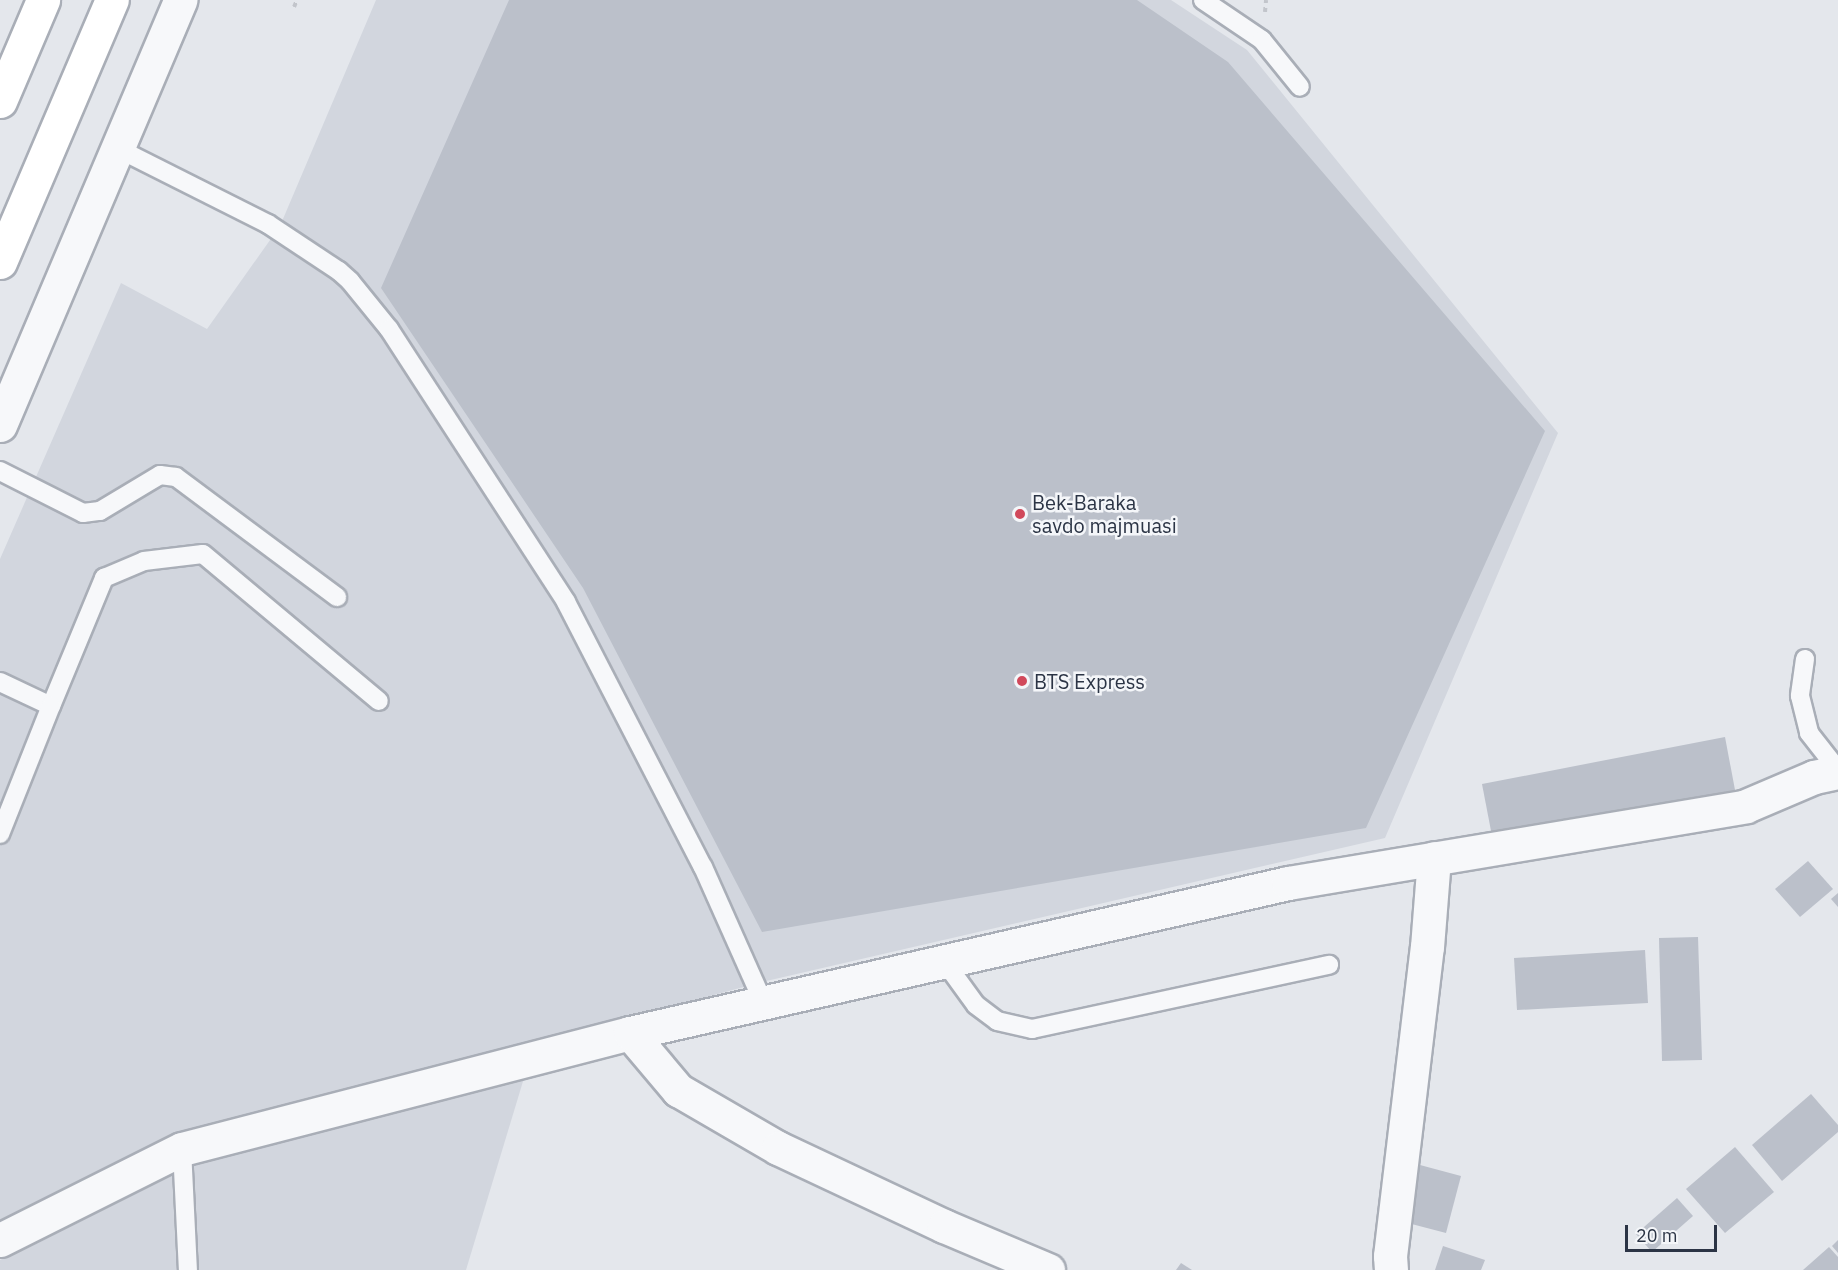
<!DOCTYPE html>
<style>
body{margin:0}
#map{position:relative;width:1838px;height:1270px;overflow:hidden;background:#e4e7ec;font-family:"IBM Plex Sans",sans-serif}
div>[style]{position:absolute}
.built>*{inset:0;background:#d2d6de}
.building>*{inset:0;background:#bbc0ca}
.path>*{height:4px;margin-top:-2px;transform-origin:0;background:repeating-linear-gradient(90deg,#c2c5cb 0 4.5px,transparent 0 9px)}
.roads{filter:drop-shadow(2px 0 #a9aeb7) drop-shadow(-2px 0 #a9aeb7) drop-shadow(0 2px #a9aeb7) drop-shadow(0 -2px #a9aeb7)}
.service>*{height:18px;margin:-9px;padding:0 9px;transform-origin:9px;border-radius:9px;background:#f7f8fa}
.minor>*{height:33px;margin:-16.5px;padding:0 16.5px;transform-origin:16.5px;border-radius:16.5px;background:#f7f8fa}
.tertiary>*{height:33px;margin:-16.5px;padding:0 16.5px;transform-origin:16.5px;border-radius:16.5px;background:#f7f8fa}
.trunk>*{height:33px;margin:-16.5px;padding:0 16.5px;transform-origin:16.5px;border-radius:16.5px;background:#fff}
.dots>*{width:16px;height:16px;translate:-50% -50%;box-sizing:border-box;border:3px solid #f4f6f9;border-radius:50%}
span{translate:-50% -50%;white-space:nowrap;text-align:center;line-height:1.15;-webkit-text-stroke:5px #f4f6f9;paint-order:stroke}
.poi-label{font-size:20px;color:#2b3445}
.left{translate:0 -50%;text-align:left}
.scale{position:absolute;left:1625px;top:1225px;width:92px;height:27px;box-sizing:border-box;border:3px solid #2b3445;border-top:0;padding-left:8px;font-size:18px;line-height:21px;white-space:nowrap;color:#2b3445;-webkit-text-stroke:4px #f4f6f9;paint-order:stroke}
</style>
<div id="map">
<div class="built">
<div style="clip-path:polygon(376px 0,1171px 0,1247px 50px,1558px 433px,1385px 838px,762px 982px,179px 1140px,0 1228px,0 559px,121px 283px,207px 329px,280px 226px)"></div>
<div style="clip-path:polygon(524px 1078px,466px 1270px,0 1270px,0 1260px,199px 1161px)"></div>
</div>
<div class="building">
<div style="clip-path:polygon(509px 0,1137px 0,1228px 62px,1545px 431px,1366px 828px,762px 932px,583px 588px,381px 288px)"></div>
<div style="clip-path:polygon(1725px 737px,1735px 790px,1492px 836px,1482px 784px)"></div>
<div style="clip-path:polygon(1808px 861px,1833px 889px,1800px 917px,1775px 889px)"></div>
<div style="clip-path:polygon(1838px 893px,1838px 907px,1831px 899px)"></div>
<div style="clip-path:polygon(1698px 937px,1702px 1060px,1662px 1061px,1659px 938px)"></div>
<div style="clip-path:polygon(1645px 950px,1648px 1003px,1517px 1010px,1514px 958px)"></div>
<div style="clip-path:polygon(1811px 1094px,1838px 1125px,1838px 1132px,1782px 1181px,1752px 1145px)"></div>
<div style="clip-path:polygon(1735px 1147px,1774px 1192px,1725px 1233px,1686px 1189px)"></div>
<div style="clip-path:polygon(1420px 1165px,1461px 1176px,1446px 1233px,1404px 1222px)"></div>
<div style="clip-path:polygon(1677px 1198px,1693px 1216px,1652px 1252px,1636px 1234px)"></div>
<div style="clip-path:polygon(1838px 1240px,1838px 1253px,1832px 1246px)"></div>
<div style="clip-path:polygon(1443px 1246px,1485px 1260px,1481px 1270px,1435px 1270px)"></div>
<div style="clip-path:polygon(1829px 1247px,1838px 1257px,1838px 1270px,1803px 1270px)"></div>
<div style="clip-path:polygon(1181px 1263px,1192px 1270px,1176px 1270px)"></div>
</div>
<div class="path">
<div style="left:294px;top:7px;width:8px;rotate:-67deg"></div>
<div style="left:1265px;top:12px;width:12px;rotate:-85deg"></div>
</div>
<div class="roads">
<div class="service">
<div style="left:1203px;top:0;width:71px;rotate:34.1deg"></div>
<div style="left:1262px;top:40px;width:60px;rotate:51deg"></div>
<div style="left:117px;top:148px;width:169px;rotate:26.7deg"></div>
<div style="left:268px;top:224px;width:85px;rotate:33.5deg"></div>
<div style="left:339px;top:271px;width:15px;rotate:42deg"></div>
<div style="left:350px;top:281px;width:62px;rotate:50.9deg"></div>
<div style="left:389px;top:329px;width:325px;rotate:57deg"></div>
<div style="left:566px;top:602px;width:298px;rotate:62.7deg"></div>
<div style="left:703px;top:867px;width:148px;rotate:66deg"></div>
<div style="left:0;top:471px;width:93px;rotate:26.8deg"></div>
<div style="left:83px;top:513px;width:17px;rotate:-7deg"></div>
<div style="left:100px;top:511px;width:70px;rotate:-31deg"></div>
<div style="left:160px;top:475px;width:16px;rotate:7deg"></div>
<div style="left:176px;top:477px;width:201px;rotate:36.7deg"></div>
<div style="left:1805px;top:659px;width:37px;rotate:98deg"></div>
<div style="left:1800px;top:696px;width:38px;rotate:76deg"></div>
<div style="left:1809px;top:733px;width:47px;rotate:51.9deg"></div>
<div style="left:0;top:682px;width:56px;rotate:25.2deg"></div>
<div style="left:51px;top:706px;width:139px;rotate:-67.5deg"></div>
<div style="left:104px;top:578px;width:43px;rotate:-23deg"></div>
<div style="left:144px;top:561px;width:59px;rotate:-6.8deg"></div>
<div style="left:203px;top:554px;width:229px;rotate:39.9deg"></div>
<div style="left:0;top:834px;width:138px;rotate:-68.3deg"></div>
<div style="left:944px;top:961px;width:54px;rotate:54deg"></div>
<div style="left:976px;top:1005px;width:26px;rotate:37deg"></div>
<div style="left:997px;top:1021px;width:36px;rotate:13deg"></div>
<div style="left:1032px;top:1029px;width:304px;rotate:-12.2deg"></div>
<div style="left:182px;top:1149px;width:121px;rotate:87.2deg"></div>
</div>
<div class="minor">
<div style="left:630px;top:1033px;width:75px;rotate:49.9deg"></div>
<div style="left:678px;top:1090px;width:116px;rotate:30.1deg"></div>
<div style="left:778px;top:1148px;width:183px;rotate:25.2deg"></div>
<div style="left:944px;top:1226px;width:113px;rotate:22.9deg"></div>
<div style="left:0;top:1240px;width:203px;rotate:-26.6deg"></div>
<div style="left:182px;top:1149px;width:463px;rotate:-14.5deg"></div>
<div style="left:630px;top:1033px;width:675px;rotate:-12.84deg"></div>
<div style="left:1288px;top:883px;width:464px;rotate:-9.5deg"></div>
<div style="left:1746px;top:806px;width:74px;rotate:-23.1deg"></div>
<div style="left:1814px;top:777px;width:25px;rotate:-12deg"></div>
<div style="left:1391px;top:1270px;width:14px;rotate:-94deg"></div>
<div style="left:1390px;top:1256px;width:311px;rotate:-83.2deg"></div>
<div style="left:1427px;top:947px;width:89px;rotate:-85.5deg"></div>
</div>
<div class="tertiary">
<div style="left:0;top:425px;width:462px;rotate:-67deg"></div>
</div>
<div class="trunk">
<div style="left:0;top:101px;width:110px;rotate:-66.9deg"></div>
<div style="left:0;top:262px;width:285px;rotate:-66.9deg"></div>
</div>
</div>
<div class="dots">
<div style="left:1020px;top:514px;background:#d1495b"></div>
<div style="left:1022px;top:681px;background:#d1495b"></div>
</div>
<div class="poi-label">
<span class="left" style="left:1032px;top:514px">Bek-Baraka<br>savdo majmuasi</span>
<span class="left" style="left:1034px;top:681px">BTS Express</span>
</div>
<div class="scale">20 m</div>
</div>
